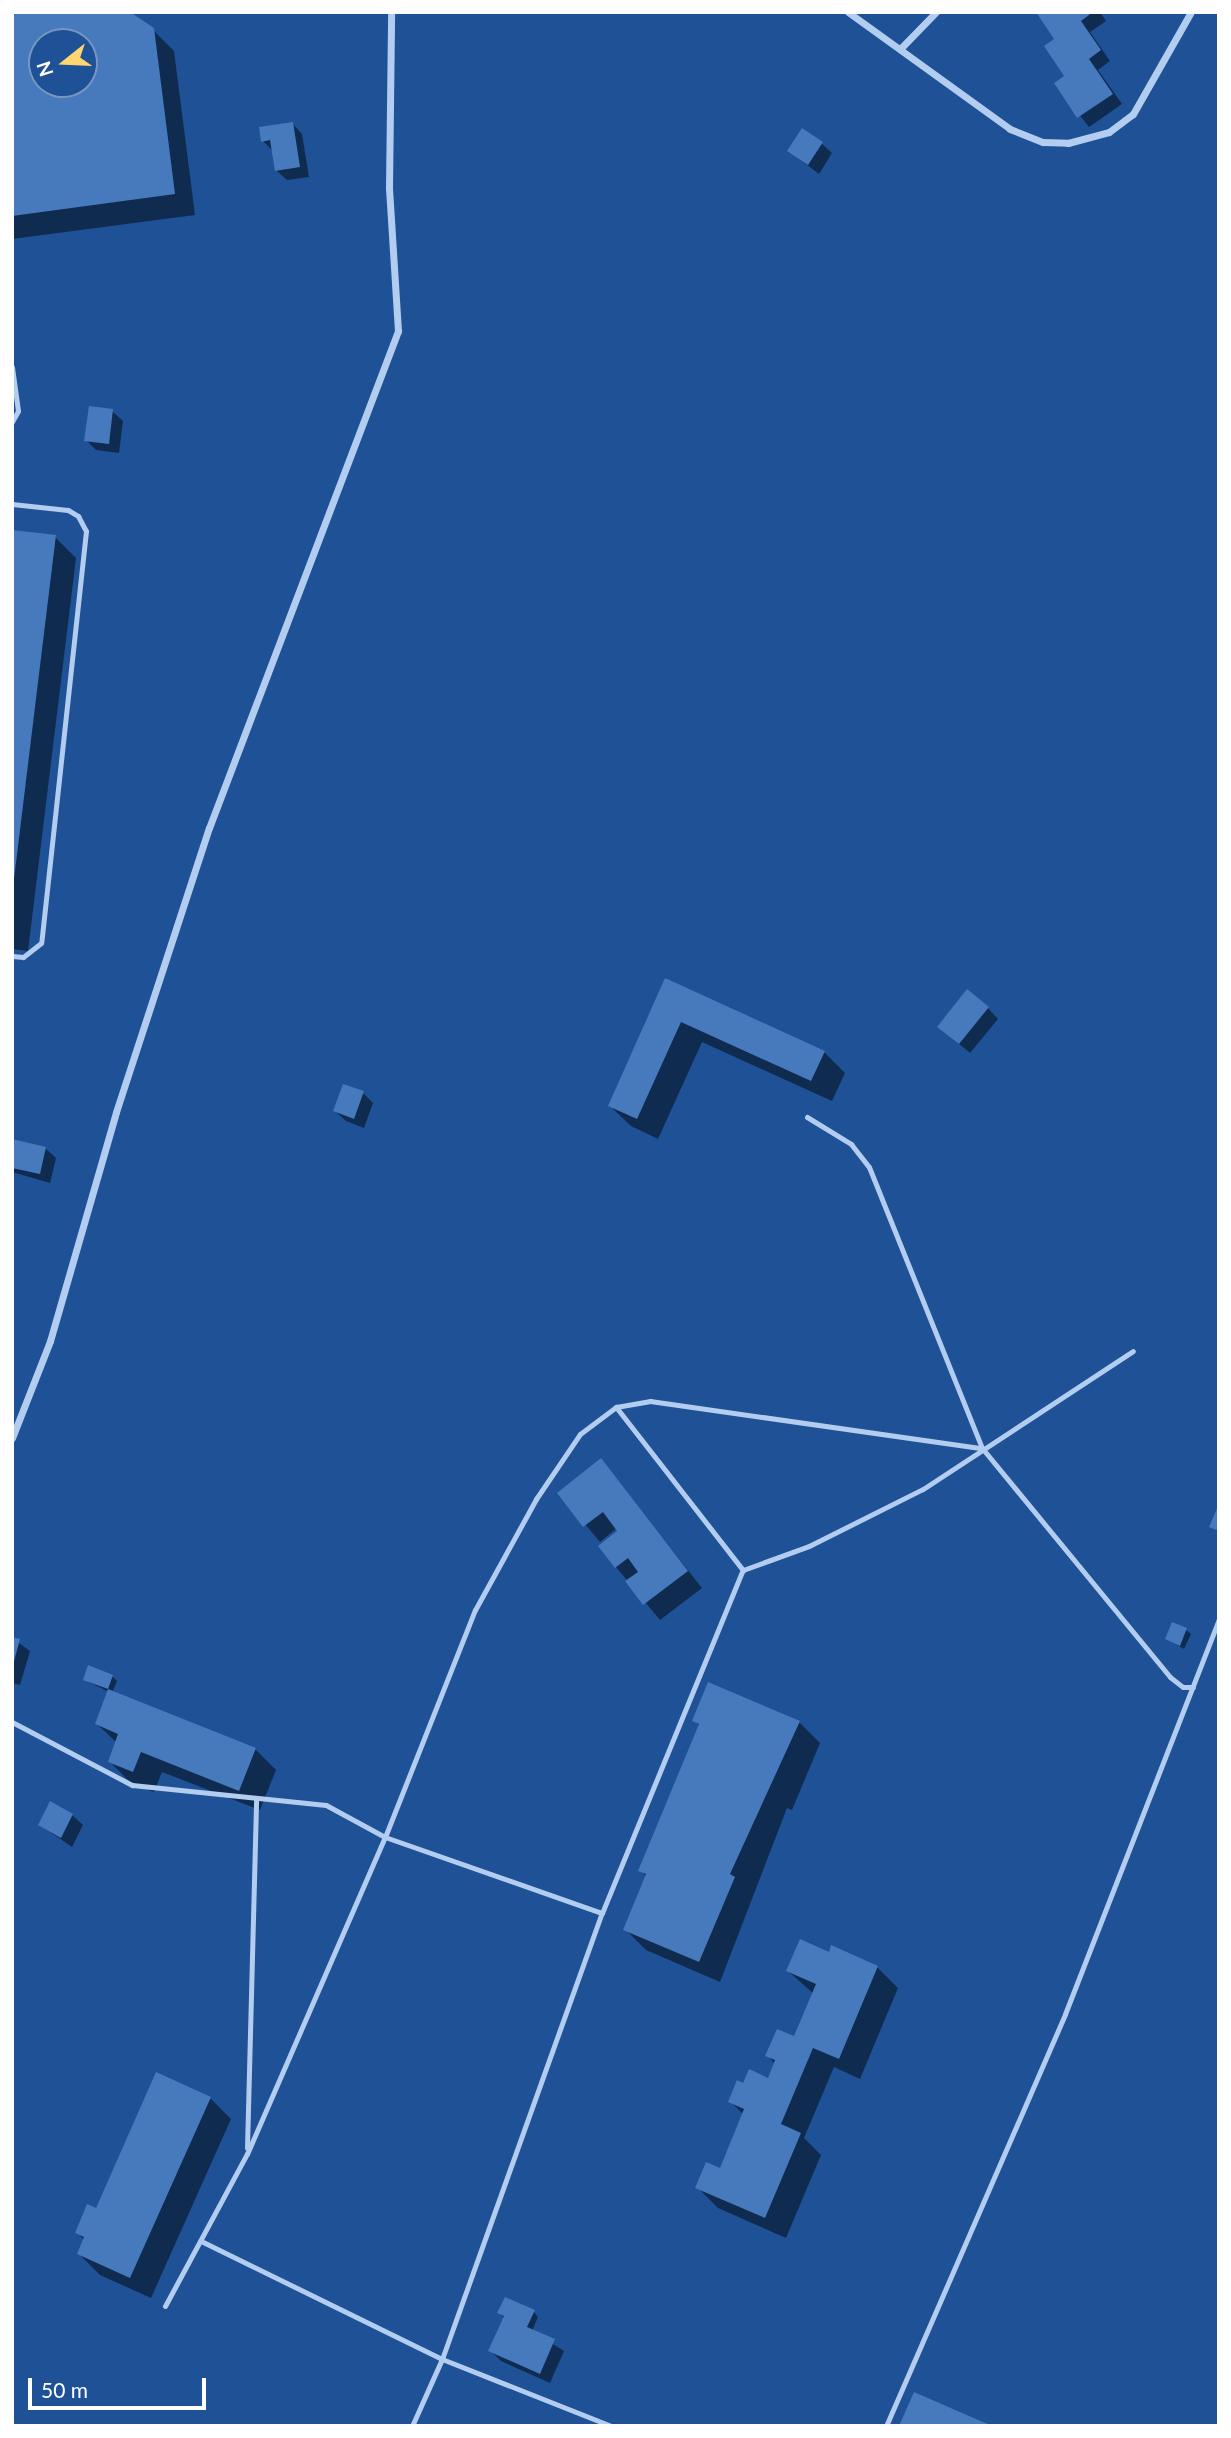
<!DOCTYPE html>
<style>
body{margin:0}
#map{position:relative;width:1231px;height:2438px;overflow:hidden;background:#1e5196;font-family:Lato,sans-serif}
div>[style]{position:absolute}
.shadow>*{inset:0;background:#0007}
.building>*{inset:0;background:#467abd}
.lane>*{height:5px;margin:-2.5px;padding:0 2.5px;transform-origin:2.5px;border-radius:2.5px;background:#b2cdef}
.street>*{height:7px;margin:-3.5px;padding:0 3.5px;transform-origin:3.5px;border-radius:3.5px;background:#b2cdef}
span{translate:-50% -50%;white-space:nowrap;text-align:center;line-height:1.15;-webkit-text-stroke:5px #1e5196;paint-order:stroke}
.frame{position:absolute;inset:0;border:14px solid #fff;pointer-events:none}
.north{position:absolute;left:28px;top:28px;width:70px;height:70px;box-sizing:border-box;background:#1e5196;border:2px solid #7897c0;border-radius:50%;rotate:252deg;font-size:19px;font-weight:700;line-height:28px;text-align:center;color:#fff}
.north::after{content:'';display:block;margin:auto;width:24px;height:32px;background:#fed671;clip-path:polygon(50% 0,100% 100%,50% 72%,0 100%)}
.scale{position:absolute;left:28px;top:2378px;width:178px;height:32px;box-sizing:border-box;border:4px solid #fff;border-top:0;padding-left:9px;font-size:21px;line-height:24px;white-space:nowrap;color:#fff;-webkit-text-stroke:5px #1e5196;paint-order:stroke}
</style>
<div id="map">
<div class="shadow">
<div style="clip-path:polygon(evenodd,12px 12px,153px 30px,174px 51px,195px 215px,12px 239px,12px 12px,42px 42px,84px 42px,84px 84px,42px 84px,42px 42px)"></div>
<div style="clip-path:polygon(1038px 12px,1100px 12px,1106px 21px,1090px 32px,1110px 61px,1098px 70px,1122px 104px,1089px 127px,1056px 84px,1067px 77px,1057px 39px)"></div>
<div style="clip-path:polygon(292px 123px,302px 134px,309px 177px,287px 180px,276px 170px,274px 152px,263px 141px)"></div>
<div style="clip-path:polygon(821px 143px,832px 153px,819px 174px,789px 151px)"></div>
<div style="clip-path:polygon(112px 411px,123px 421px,119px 453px,96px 450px,86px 440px)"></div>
<div style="clip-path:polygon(12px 532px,55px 537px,76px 558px,28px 951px,12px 949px)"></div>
<div style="clip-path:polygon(666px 981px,824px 1052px,845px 1073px,832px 1101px,702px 1042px,658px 1139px,631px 1126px,610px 1106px)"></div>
<div style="clip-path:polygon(988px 1008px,998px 1019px,970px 1053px,939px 1027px)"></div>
<div style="clip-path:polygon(363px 1093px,373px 1103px,364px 1128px,346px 1121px,335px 1111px)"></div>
<div style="clip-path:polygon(12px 1141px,45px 1148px,56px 1158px,50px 1183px,12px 1172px)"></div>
<div style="clip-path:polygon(601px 1461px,702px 1588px,660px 1620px,616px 1567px,617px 1528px,600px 1542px,559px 1493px)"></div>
<div style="clip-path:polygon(1186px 1630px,1191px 1634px,1184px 1649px,1167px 1639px)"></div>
<div style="clip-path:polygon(12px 1638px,30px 1651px,20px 1685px,12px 1683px)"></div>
<div style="clip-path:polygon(112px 1676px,117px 1681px,112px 1693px,255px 1749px,276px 1770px,260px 1810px,162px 1772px,154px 1792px,131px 1783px,110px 1762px,117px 1743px,97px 1724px,109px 1692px,85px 1680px)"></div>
<div style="clip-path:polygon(694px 1720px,799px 1722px,820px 1743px,792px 1810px,787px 1808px,720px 1982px,646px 1950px,625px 1929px,647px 1877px,640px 1870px,700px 1726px)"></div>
<div style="clip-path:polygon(72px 1815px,83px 1825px,72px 1847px,40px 1825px)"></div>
<div style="clip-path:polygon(830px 1954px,877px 1967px,898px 1988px,860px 2079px,834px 2067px,804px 2138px,821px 2155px,786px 2238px,718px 2208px,697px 2187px,720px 2170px,744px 2115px,730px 2101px,744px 2085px,769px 2080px,775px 2064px,768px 2056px,795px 2039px,814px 1994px,788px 1971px)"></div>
<div style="clip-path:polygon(210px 2098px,231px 2119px,151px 2298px,100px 2275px,79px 2254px,85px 2241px,77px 2232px)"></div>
<div style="clip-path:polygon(534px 2312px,538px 2317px,532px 2331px,564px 2351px,550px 2383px,501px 2361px,490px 2350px,505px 2318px,499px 2313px)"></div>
</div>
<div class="building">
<div style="clip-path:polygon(evenodd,12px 12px,130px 12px,154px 28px,175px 194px,12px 216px,12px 12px,42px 42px,84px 42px,84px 84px,42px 84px,42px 42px)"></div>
<div style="clip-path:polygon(1036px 12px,1093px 12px,1081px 21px,1101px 50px,1089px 59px,1113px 94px,1077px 118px,1054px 83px,1064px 76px,1044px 46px,1054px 39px)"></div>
<div style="clip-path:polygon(293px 122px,300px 167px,275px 171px,270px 140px,261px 142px,259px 127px)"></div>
<div style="clip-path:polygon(802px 128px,823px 142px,808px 165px,787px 151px)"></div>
<div style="clip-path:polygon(89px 406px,113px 409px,109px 444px,84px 441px)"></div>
<div style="clip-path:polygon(12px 530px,56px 535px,14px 879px,12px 879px)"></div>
<div style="clip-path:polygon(665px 978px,825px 1051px,811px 1081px,681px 1022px,637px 1119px,608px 1106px)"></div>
<div style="clip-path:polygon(967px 989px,989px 1007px,959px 1044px,937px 1027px)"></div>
<div style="clip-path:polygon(343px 1084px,364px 1091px,354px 1119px,333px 1111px)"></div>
<div style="clip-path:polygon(12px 1139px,46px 1147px,40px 1174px,12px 1168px)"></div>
<div style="clip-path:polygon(601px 1458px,688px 1571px,643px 1605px,625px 1581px,638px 1572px,628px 1558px,615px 1568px,598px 1546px,617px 1531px,603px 1512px,583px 1527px,557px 1493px)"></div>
<div style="clip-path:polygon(1219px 1504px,1219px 1531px,1209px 1527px)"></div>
<div style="clip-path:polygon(1172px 1622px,1187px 1628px,1180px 1646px,1165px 1639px)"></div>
<div style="clip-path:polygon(12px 1637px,20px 1639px,13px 1665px,12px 1665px)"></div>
<div style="clip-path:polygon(88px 1665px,113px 1675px,108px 1689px,83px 1680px)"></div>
<div style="clip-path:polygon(708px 1682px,800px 1721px,730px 1874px,735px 1877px,699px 1962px,623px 1930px,646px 1874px,638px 1871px,699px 1724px,692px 1721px)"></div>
<div style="clip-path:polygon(108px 1689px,256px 1748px,239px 1791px,141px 1752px,133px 1772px,108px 1762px,118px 1734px,95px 1724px)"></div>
<div style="clip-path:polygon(50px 1801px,73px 1814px,61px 1838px,38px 1825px)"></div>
<div style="clip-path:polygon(800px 1939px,829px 1952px,831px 1945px,878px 1966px,839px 2059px,813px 2048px,781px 2124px,801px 2133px,765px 2218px,695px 2188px,706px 2162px,720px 2168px,744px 2109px,728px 2102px,737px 2080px,743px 2083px,749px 2069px,768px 2078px,775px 2060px,765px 2056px,777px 2029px,794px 2036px,816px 1984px,786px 1971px)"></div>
<div style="clip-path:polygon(156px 2072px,211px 2097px,130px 2278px,77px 2254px,84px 2237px,75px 2233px,87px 2204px,96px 2208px)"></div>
<div style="clip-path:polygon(505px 2297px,535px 2310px,527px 2327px,555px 2339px,540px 2374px,488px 2351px,504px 2316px,497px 2313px)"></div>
<div style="clip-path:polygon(914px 2392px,992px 2426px,899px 2426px)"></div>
</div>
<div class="lane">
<div style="left:12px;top:367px;width:44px;rotate:82.2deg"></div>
<div style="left:18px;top:411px;width:13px;rotate:119deg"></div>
<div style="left:12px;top:504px;width:56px;rotate:6.1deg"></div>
<div style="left:68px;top:510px;width:12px;rotate:31deg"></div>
<div style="left:78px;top:516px;width:17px;rotate:62deg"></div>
<div style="left:86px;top:531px;width:414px;rotate:96.2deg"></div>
<div style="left:41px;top:943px;width:23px;rotate:142deg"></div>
<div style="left:23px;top:957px;width:11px;rotate:-175deg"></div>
<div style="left:807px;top:1117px;width:52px;rotate:31.5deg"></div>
<div style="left:851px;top:1144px;width:29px;rotate:52deg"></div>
<div style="left:869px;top:1167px;width:303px;rotate:68.1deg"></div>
<div style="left:982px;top:1448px;width:296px;rotate:50.6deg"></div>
<div style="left:1170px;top:1677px;width:16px;rotate:38deg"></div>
<div style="left:1183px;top:1687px;width:10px"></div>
<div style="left:616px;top:1407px;width:207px;rotate:52.1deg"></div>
<div style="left:12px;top:1722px;width:136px;rotate:27.7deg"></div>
<div style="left:132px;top:1785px;width:195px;rotate:5.9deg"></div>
<div style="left:326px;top:1805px;width:67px;rotate:28.5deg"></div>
<div style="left:385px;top:1837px;width:230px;rotate:19.3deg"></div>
<div style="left:247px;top:2148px;width:350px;rotate:-88.5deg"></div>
<div style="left:203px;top:2242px;width:266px;rotate:26.1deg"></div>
<div style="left:442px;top:2359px;width:182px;rotate:21.6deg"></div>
<div style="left:165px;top:2306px;width:173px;rotate:-61.7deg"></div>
<div style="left:247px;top:2154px;width:346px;rotate:-66.5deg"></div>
<div style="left:385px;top:1837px;width:244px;rotate:-68.4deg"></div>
<div style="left:475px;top:1610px;width:127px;rotate:-61.2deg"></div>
<div style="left:536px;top:1499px;width:78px;rotate:-55.9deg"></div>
<div style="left:580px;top:1434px;width:45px;rotate:-36.9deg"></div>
<div style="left:616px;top:1407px;width:35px;rotate:-10deg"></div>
<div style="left:650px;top:1401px;width:335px;rotate:8.1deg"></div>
<div style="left:412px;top:2426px;width:73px;rotate:-65.9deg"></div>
<div style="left:442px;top:2359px;width:474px;rotate:-70.3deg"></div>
<div style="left:602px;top:1913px;width:371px;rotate:-67.7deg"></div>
<div style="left:743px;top:1570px;width:70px;rotate:-20deg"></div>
<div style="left:809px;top:1546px;width:127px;rotate:-26.6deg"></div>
<div style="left:923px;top:1489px;width:251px;rotate:-33.3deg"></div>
<div style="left:886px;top:2426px;width:449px;rotate:-66.5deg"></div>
<div style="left:1065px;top:2014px;width:423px;rotate:-68.7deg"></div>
</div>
<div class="street">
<div style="left:848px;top:12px;width:200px;rotate:35.8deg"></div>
<div style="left:1010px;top:129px;width:35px;rotate:22deg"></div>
<div style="left:1043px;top:142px;width:25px;rotate:2deg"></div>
<div style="left:1068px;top:143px;width:42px;rotate:-15deg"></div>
<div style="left:1109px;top:132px;width:30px;rotate:-37deg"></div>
<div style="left:1133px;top:114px;width:117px;rotate:-60.4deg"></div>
<div style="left:901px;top:48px;width:50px;rotate:-45.8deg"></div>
<div style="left:12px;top:1438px;width:104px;rotate:-68.6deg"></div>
<div style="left:50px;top:1341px;width:238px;rotate:-73.9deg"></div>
<div style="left:116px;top:1112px;width:299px;rotate:-71.9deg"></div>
<div style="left:209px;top:828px;width:532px;rotate:-69.18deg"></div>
<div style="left:398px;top:331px;width:143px;rotate:-93.6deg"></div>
<div style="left:389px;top:188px;width:176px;rotate:-89.3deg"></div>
</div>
<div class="frame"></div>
<div class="north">N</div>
<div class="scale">50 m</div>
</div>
